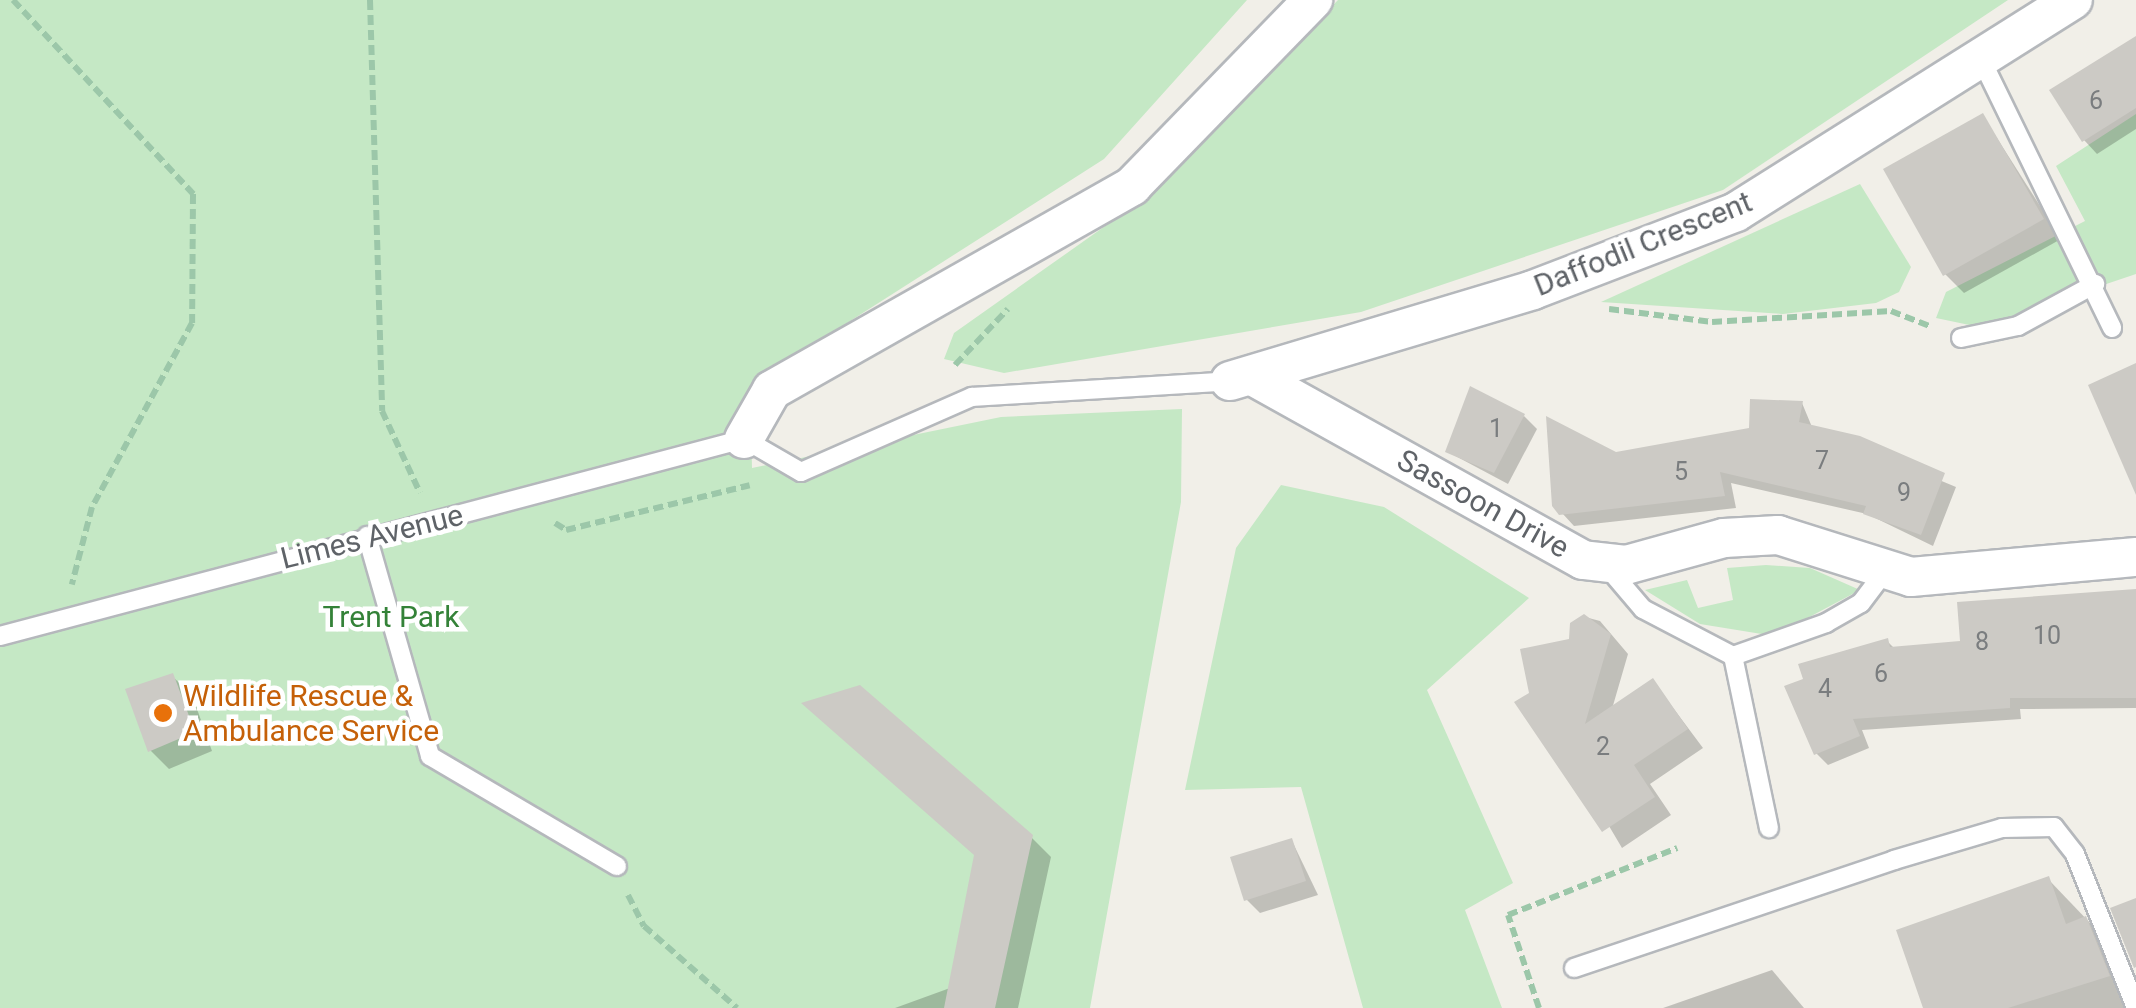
<!DOCTYPE html>
<style>
body{margin:0}
#map{position:relative;width:2136px;height:1008px;overflow:hidden;background:#f1efe8;font-family:Roboto,sans-serif}
div>[style]{position:absolute}
.green>*{inset:0;background:#c5e8c5}
.shadow>*{inset:0;background:#0003}
.building>*{inset:0;background:#cccac5}
.path>*{height:6px;margin-top:-3px;transform-origin:0;background:repeating-linear-gradient(90deg,#9cc7a9 0 10px,transparent 0 15px)}
.roads{filter:drop-shadow(2px 0 #b5b8bc) drop-shadow(-2px 0 #b5b8bc) drop-shadow(0 2px #b5b8bc) drop-shadow(0 -2px #b5b8bc)}
.lane>*{height:18px;margin:-9px;padding:0 9px;transform-origin:9px;border-radius:9px;background:#fff}
.street>*{height:38px;margin:-19px;padding:0 19px;transform-origin:19px;border-radius:19px;background:#fff}
.dots>*{width:28px;height:28px;translate:-50% -50%;box-sizing:border-box;border:5px solid #fff;border-radius:50%}
span{translate:-50% -50%;white-space:nowrap;text-align:center;line-height:1.15;-webkit-text-stroke:9px #fff;paint-order:stroke}
.number-label{font-size:25px;color:#7a7d7f}
.number-label span{-webkit-text-stroke-width:0}
.street-label{font-size:30px;color:#5f6368}
.park-label{font-size:30px;color:#348238}
.food-label{font-size:30px;color:#c56008}
.left{translate:0 -50%;text-align:left}
</style>
<div id="map">
<div class="green">
<div style="clip-path:polygon(0 0,1247px 0,1104px 159px,750px 385px,752px 468px,1001px 417px,1182px 409px,1181px 502px,1090px 1008px,0 1008px)"></div>
<div style="clip-path:polygon(1338px 0,2008px 0,1723px 190px,1361px 312px,1004px 373px,944px 359px,954px 333px,1149px 195px)"></div>
<div style="clip-path:polygon(2136px 114px,2136px 274px,1979px 327px,1936px 318px,1946px 292px,2085px 221px,2056px 166px)"></div>
<div style="clip-path:polygon(1860px 184px,1911px 267px,1899px 292px,1876px 303px,1783px 314px,1601px 302px)"></div>
<div style="clip-path:polygon(1281px 485px,1384px 507px,1529px 598px,1427px 690px,1513px 883px,1465px 910px,1502px 1008px,1363px 1008px,1301px 787px,1185px 790px,1236px 548px)"></div>
<div style="clip-path:polygon(1766px 565px,1810px 568px,1860px 590px,1774px 636px,1700px 624px,1645px 590px,1687px 580px,1698px 608px,1733px 600px,1727px 568px)"></div>
</div>
<div class="shadow">
<div style="clip-path:polygon(2136px 38px,2136px 129px,2097px 154px,2084px 140px)"></div>
<div style="clip-path:polygon(1983px 116px,2061px 239px,1964px 293px,1945px 274px)"></div>
<div style="clip-path:polygon(1802px 403px,1812px 427px,1956px 487px,1933px 546px,1867px 514px,1731px 483px,1736px 508px,1574px 526px,1562px 513px,1616px 455px,1751px 430px)"></div>
<div style="clip-path:polygon(1524px 416px,1537px 429px,1508px 484px,1448px 452px)"></div>
<div style="clip-path:polygon(2136px 591px,2136px 708px,2020px 709px,2021px 719px,1862px 730px,1869px 748px,1828px 765px,1816px 753px,1887px 641px,1895px 649px,1963px 643px)"></div>
<div style="clip-path:polygon(1585px 617px,1600px 621px,1628px 654px,1612px 709px,1653px 681px,1703px 748px,1650px 784px,1671px 815px,1622px 848px,1531px 694px)"></div>
<div style="clip-path:polygon(172px 676px,192px 695px,212px 751px,169px 769px,150px 750px)"></div>
<div style="clip-path:polygon(1031px 837px,1051px 857px,1018px 1008px,895px 1008px,950px 988px,977px 856px)"></div>
<div style="clip-path:polygon(1292px 841px,1318px 895px,1260px 913px,1246px 899px)"></div>
<div style="clip-path:polygon(2048px 879px,2114px 948px,2129px 1008px,1926px 1008px)"></div>
<div style="clip-path:polygon(1772px 970px,1804px 1008px,1663px 1008px)"></div>
</div>
<div class="building">
<div style="clip-path:polygon(2136px 36px,2136px 108px,2082px 142px,2049px 90px)"></div>
<div style="clip-path:polygon(1983px 113px,2044px 219px,1943px 276px,1883px 169px)"></div>
<div style="clip-path:polygon(2136px 363px,2136px 495px,2088px 385px)"></div>
<div style="clip-path:polygon(1470px 386px,1525px 414px,1494px 473px,1445px 452px)"></div>
<div style="clip-path:polygon(1750px 399px,1803px 401px,1799px 422px,1860px 436px,1945px 473px,1921px 535px,1863px 514px,1866px 506px,1720px 472px,1725px 496px,1559px 515px,1552px 506px,1546px 416px,1616px 452px,1749px 428px)"></div>
<div style="clip-path:polygon(2136px 589px,2136px 698px,2010px 698px,2010px 708px,1853px 719px,1860px 736px,1814px 755px,1784px 686px,1803px 679px,1798px 664px,1888px 638px,1890px 647px,1960px 641px,1957px 602px)"></div>
<div style="clip-path:polygon(1584px 614px,1611px 634px,1585px 724px,1653px 678px,1688px 729px,1634px 765px,1655px 797px,1602px 832px,1514px 702px,1529px 693px,1520px 649px,1569px 639px,1570px 623px)"></div>
<div style="clip-path:polygon(173px 673px,195px 732px,148px 752px,125px 689px)"></div>
<div style="clip-path:polygon(860px 685px,1033px 835px,995px 1008px,944px 1008px,974px 855px,801px 703px)"></div>
<div style="clip-path:polygon(1292px 838px,1306px 881px,1244px 901px,1230px 857px)"></div>
<div style="clip-path:polygon(2049px 876px,2066px 924px,2086px 916px,2110px 976px,2008px 1008px,1923px 1008px,1896px 930px)"></div>
<div style="clip-path:polygon(2136px 898px,2136px 967px,2134px 968px,2110px 908px)"></div>
</div>
<div class="path">
<div style="left:13px;top:0;width:265px;rotate:47.1deg"></div>
<div style="left:193px;top:194px;width:129px;rotate:90.4deg"></div>
<div style="left:192px;top:323px;width:209px;rotate:118.5deg"></div>
<div style="left:92px;top:507px;width:80px;rotate:104.6deg"></div>
<div style="left:370px;top:0;width:411px;rotate:88.3deg"></div>
<div style="left:382px;top:411px;width:90px;rotate:65.1deg"></div>
<div style="left:1609px;top:309px;width:104px;rotate:7.2deg"></div>
<div style="left:1712px;top:322px;width:179px;rotate:-3.5deg"></div>
<div style="left:1891px;top:311px;width:44px;rotate:21.3deg"></div>
<div style="left:955px;top:365px;width:77px;rotate:-46.6deg"></div>
<div style="left:555px;top:523px;width:13px;rotate:32deg"></div>
<div style="left:566px;top:530px;width:189px;rotate:-13.7deg"></div>
<div style="left:628px;top:895px;width:35px;rotate:63deg"></div>
<div style="left:644px;top:926px;width:124px;rotate:41.4deg"></div>
<div style="left:1539px;top:1008px;width:98px;rotate:-108.4deg"></div>
<div style="left:1508px;top:915px;width:182px;rotate:-21.6deg"></div>
</div>
<div class="roads">
<div class="lane">
<div style="left:1982px;top:61px;width:297px;rotate:64deg"></div>
<div style="left:1961px;top:338px;width:58px;rotate:-11.9deg"></div>
<div style="left:2018px;top:326px;width:88px;rotate:-28.6deg"></div>
<div style="left:367px;top:536px;width:229px;rotate:74deg"></div>
<div style="left:430px;top:756px;width:217px;rotate:30.5deg"></div>
<div style="left:1608px;top:568px;width:54px;rotate:49.5deg"></div>
<div style="left:1643px;top:609px;width:102px;rotate:27.6deg"></div>
<div style="left:1733px;top:656px;width:99px;rotate:-19.5deg"></div>
<div style="left:1826px;top:623px;width:40px;rotate:-29.7deg"></div>
<div style="left:1861px;top:603px;width:41px;rotate:-52.9deg"></div>
<div style="left:0;top:636px;width:770px;rotate:-14.83deg"></div>
<div style="left:744px;top:439px;width:66px;rotate:30.1deg"></div>
<div style="left:801px;top:472px;width:187px;rotate:-23.7deg"></div>
<div style="left:972px;top:397px;width:258px;rotate:-3.5deg"></div>
<div style="left:1733px;top:656px;width:176px;rotate:78.2deg"></div>
<div style="left:1574px;top:968px;width:338px;rotate:-18.6deg"></div>
<div style="left:1894px;top:860px;width:113px;rotate:-16.5deg"></div>
<div style="left:2002px;top:828px;width:52px;rotate:-1.1deg"></div>
<div style="left:2054px;top:827px;width:34px;rotate:52deg"></div>
<div style="left:2075px;top:854px;width:166px;rotate:68.4deg"></div>
</div>
<div class="street">
<div style="left:1256px;top:378px;width:374px;rotate:29.1deg"></div>
<div style="left:1583px;top:560px;width:43px;rotate:6.6deg"></div>
<div style="left:1626px;top:565px;width:102px;rotate:-15.4deg"></div>
<div style="left:1724px;top:538px;width:54px;rotate:-3.2deg"></div>
<div style="left:1778px;top:535px;width:139px;rotate:17.5deg"></div>
<div style="left:1911px;top:577px;width:226px;rotate:-5.1deg"></div>
<div style="left:1230px;top:381px;width:316px;rotate:-16.7deg"></div>
<div style="left:1533px;top:290px;width:217px;rotate:-21deg"></div>
<div style="left:1736px;top:212px;width:398px;rotate:-32.2deg"></div>
<div style="left:744px;top:439px;width:56px;rotate:-60.3deg"></div>
<div style="left:772px;top:390px;width:414px;rotate:-29.5deg"></div>
<div style="left:1132px;top:186px;width:260px;rotate:-45.8deg"></div>
</div>
</div>
<div class="dots">
<div style="left:163px;top:713px;background:#e8710a"></div>
</div>
<div class="number-label">
<span style="left:2096px;top:101px">6</span>
<span style="left:1496px;top:429px">1</span>
<span style="left:1822px;top:461px">7</span>
<span style="left:1681px;top:472px">5</span>
<span style="left:1904px;top:493px">9</span>
<span style="left:2047px;top:636px">10</span>
<span style="left:1982px;top:642px">8</span>
<span style="left:1881px;top:674px">6</span>
<span style="left:1825px;top:689px">4</span>
<span style="left:1603px;top:747px">2</span>
</div>
<div class="street-label">
<span style="left:1643px;top:244px;rotate:-22deg">Daffodil Crescent</span>
<span style="left:1483px;top:504px;rotate:29deg">Sassoon Drive</span>
<span style="left:372px;top:537px;rotate:-14deg">Limes Avenue</span>
</div>
<div class="park-label">
<span style="left:391px;top:617px">Trent Park</span>
</div>
<div class="food-label">
<span class="left" style="left:183px;top:713px">Wildlife Rescue &amp;<br>Ambulance Service</span>
</div>
</div>
